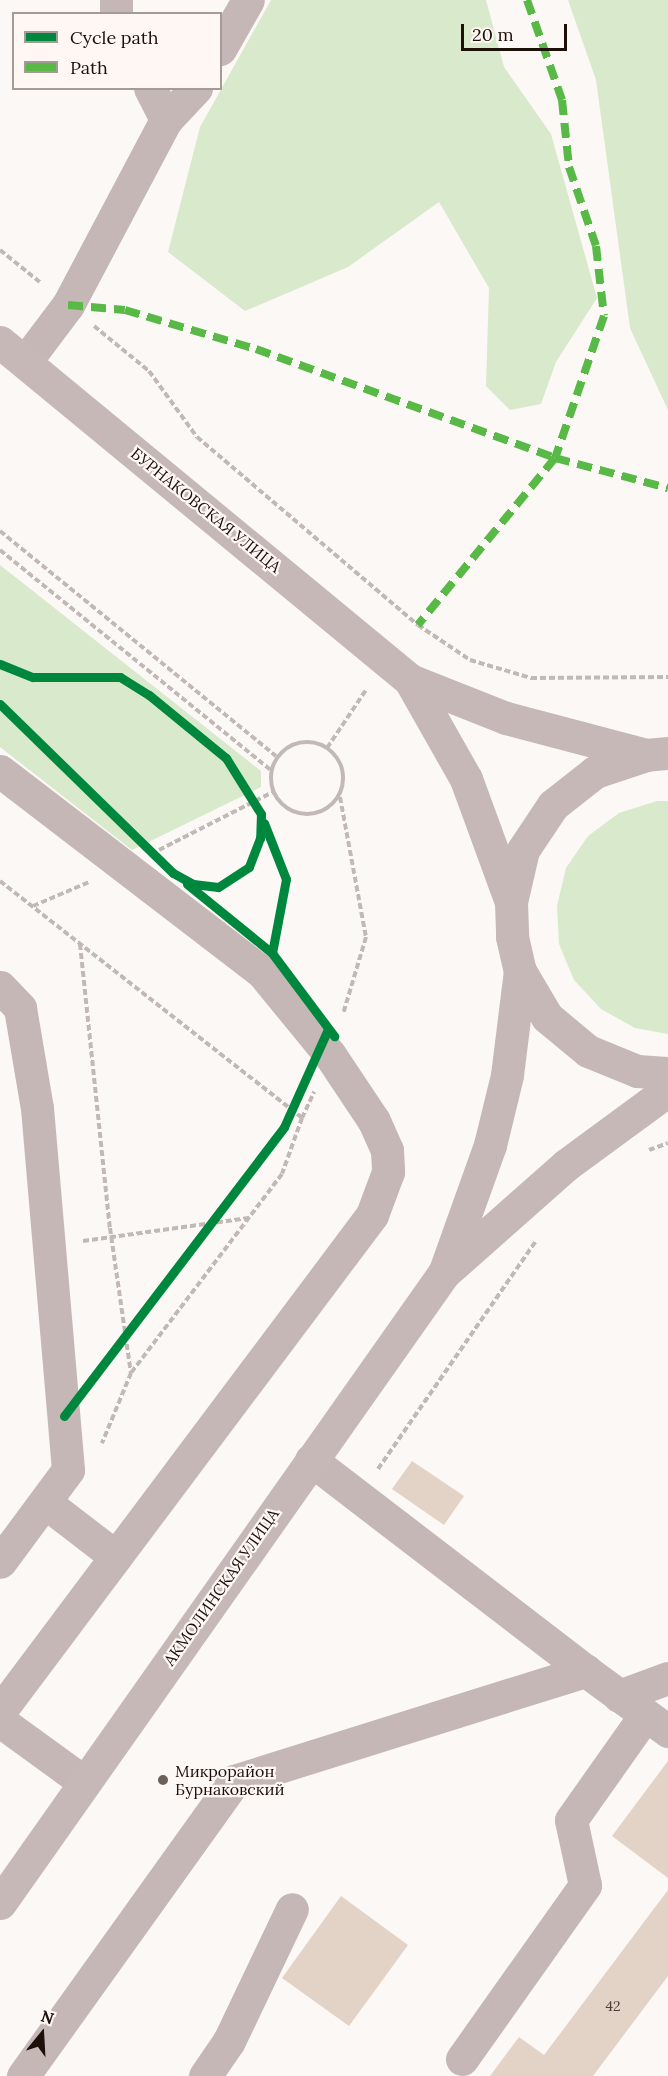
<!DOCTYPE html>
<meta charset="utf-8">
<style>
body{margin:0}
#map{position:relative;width:668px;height:2076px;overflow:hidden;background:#fbf8f6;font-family:Lora,serif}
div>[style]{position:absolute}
.green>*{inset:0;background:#d9e9cc}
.building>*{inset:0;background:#e3d2c6}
.path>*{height:4px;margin-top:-2px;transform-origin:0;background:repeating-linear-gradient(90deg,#c2b9b7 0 6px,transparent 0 9px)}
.path>.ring{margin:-2px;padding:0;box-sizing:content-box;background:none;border:4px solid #c2b9b7;border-radius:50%}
.minor>*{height:33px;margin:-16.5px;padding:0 16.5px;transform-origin:16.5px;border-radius:16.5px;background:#c5b7b6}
.major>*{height:33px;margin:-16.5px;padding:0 16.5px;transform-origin:16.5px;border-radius:16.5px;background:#c6b8b7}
.quiet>*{height:8px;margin-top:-4px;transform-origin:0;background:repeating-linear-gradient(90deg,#58b947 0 15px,transparent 0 23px)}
.cycleway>*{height:9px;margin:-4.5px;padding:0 4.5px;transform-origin:4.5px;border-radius:4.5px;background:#00873e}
.dots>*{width:16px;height:16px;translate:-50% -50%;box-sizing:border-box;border:3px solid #fef7f3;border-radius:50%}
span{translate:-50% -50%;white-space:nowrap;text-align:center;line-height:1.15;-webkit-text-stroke:4.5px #fef7f3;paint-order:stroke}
.number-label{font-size:14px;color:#4e4038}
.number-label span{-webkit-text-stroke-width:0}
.street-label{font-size:16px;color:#1c1009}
.poi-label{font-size:16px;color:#1c1009}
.left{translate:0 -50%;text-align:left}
.legend{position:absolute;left:12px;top:12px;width:210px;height:78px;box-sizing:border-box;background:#fef7f3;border:2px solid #a49b95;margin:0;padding:8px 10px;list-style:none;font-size:18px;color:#1c1009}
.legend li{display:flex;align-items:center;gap:12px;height:30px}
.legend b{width:30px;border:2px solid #a49b95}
.north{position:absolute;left:12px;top:2004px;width:60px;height:60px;-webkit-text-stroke:4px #fef7f3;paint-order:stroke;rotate:18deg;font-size:16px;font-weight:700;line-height:24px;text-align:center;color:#1c1009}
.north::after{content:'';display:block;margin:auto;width:21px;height:27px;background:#1c1009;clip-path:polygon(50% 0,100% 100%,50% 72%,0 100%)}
.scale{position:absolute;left:461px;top:24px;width:106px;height:27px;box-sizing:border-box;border:3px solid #1c1009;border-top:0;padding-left:8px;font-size:18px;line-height:21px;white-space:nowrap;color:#1c1009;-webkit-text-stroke:4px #fef7f3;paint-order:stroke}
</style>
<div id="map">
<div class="green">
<div style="clip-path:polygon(271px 0,486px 0,504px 67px,551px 134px,597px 298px,556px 362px,541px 404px,510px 410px,486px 386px,489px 288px,439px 202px,348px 267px,245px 311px,168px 252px,200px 127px)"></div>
<div style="clip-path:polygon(568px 0,668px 0,668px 410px,630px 328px,596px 80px)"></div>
<div style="clip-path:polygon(0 565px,261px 771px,261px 787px,132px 850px,0 747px)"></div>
<div style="clip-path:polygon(657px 801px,668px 801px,668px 1034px,635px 1028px,601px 1009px,574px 980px,559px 944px,557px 906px,566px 868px,588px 836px,619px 813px)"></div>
</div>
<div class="building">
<div style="clip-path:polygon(412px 1461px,464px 1496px,444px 1525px,392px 1489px)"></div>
<div style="clip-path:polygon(668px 1761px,668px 1878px,612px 1836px)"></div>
<div style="clip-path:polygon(668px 1890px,668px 1976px,593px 2076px,490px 2076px,519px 2037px,544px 2055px)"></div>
<div style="clip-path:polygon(341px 1896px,408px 1945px,349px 2026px,282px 1978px)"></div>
</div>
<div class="path">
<div style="left:0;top:250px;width:53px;rotate:38.8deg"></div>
<div style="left:94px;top:326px;width:71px;rotate:39.3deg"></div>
<div style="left:149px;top:371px;width:82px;rotate:54deg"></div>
<div style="left:197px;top:437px;width:290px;rotate:40.4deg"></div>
<div style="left:418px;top:625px;width:63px;rotate:33.9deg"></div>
<div style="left:470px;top:660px;width:64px;rotate:16.4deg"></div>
<div style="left:531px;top:678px;width:137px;rotate:-0.4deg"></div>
<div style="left:0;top:531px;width:356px;rotate:39.2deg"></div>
<div style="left:0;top:550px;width:350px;rotate:39.1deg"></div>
<div class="ring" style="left:271px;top:742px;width:68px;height:68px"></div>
<div style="left:327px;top:748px;width:70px;rotate:-56.1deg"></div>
<div style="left:340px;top:797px;width:142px;rotate:79.5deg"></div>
<div style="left:366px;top:937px;width:80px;rotate:106.6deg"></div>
<div style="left:159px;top:850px;width:128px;rotate:-27deg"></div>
<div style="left:0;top:881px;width:384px;rotate:38.1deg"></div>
<div style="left:302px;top:1118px;width:59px;rotate:109.7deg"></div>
<div style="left:282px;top:1174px;width:250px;rotate:127.2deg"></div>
<div style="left:131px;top:1373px;width:76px;rotate:112.5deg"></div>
<div style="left:33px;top:906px;width:61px;rotate:-23.2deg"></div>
<div style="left:80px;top:944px;width:286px;rotate:84deg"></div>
<div style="left:110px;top:1228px;width:147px;rotate:81.8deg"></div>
<div style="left:302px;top:1118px;width:29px;rotate:-65deg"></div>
<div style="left:649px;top:1150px;width:20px;rotate:-20deg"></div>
<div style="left:83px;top:1241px;width:167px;rotate:-7.9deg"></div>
<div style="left:378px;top:1469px;width:277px;rotate:-55.3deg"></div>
</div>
<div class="minor">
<div style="left:116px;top:14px;width:14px;rotate:-90deg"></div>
<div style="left:220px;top:49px;width:56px;rotate:-60.3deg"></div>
<div style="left:150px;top:88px;width:36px;rotate:63deg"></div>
<div style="left:25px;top:362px;width:71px;rotate:-53deg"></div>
<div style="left:68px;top:305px;width:209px;rotate:-62.1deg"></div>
<div style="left:166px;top:120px;width:44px;rotate:-46.8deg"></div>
<div style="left:0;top:771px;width:330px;rotate:37.5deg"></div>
<div style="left:262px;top:972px;width:107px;rotate:50.7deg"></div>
<div style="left:330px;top:1055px;width:79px;rotate:56.3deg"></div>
<div style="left:374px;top:1121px;width:32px;rotate:66deg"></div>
<div style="left:387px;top:1150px;width:22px;rotate:87deg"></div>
<div style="left:388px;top:1172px;width:46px;rotate:110.4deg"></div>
<div style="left:372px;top:1215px;width:620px;rotate:126.87deg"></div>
<div style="left:0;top:987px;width:29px;rotate:46deg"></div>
<div style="left:20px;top:1008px;width:101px;rotate:80.4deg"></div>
<div style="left:37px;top:1108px;width:363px;rotate:85.1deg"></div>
<div style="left:68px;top:1470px;width:114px;rotate:126.5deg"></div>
<div style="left:311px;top:1460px;width:347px;rotate:37.5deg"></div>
<div style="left:46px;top:1503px;width:88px;rotate:37.6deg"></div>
<div style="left:619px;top:1696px;width:52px;rotate:-20.2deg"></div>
<div style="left:0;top:1721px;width:104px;rotate:36deg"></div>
<div style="left:462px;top:2059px;width:213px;rotate:-54.7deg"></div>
<div style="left:585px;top:1885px;width:66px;rotate:-102.2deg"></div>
<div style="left:571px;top:1820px;width:128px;rotate:-54.8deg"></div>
<div style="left:23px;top:2076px;width:363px;rotate:-54.4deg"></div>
<div style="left:234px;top:1781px;width:369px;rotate:-17.4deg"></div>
<div style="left:586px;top:1671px;width:102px;rotate:36.2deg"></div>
<div style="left:205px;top:2076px;width:42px;rotate:-55.6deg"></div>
<div style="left:229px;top:2041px;width:146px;rotate:-64.5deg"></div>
</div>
<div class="major">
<div style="left:0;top:342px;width:531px;rotate:39.5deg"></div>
<div style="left:410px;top:680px;width:114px;rotate:60.5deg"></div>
<div style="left:466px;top:779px;width:131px;rotate:69.9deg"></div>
<div style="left:410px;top:680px;width:103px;rotate:21.6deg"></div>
<div style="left:506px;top:718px;width:145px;rotate:14.8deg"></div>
<div style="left:668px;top:753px;width:22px;rotate:175deg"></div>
<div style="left:646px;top:755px;width:54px;rotate:161.6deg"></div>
<div style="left:595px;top:772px;width:53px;rotate:141.8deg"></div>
<div style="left:553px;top:805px;width:54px;rotate:123.7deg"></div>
<div style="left:523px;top:850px;width:53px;rotate:103deg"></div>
<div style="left:511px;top:902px;width:35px;rotate:88deg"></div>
<div style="left:512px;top:937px;width:35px;rotate:77deg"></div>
<div style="left:520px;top:971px;width:53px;rotate:59.6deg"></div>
<div style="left:547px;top:1017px;width:53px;rotate:39.7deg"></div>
<div style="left:588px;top:1051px;width:53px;rotate:22.2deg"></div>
<div style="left:637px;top:1071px;width:31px;rotate:4deg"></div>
<div style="left:446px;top:1268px;width:131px;rotate:-70.3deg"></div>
<div style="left:490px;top:1145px;width:72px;rotate:-76.3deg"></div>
<div style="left:507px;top:1075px;width:105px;rotate:-82.9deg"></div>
<div style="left:0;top:1903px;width:771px;rotate:-54.83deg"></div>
<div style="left:444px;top:1273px;width:163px;rotate:-41.5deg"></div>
<div style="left:566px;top:1165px;width:127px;rotate:-36.3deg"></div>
</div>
<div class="quiet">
<div style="left:527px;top:0;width:106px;rotate:70.7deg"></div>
<div style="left:562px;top:100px;width:67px;rotate:84deg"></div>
<div style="left:569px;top:167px;width:83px;rotate:71.1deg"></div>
<div style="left:596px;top:246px;width:70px;rotate:83.5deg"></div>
<div style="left:604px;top:316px;width:150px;rotate:109deg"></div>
<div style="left:555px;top:458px;width:117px;rotate:14.9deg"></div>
<div style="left:68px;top:305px;width:57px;rotate:5deg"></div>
<div style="left:125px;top:310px;width:137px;rotate:16.6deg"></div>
<div style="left:256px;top:349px;width:318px;rotate:20deg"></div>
<div style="left:555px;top:458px;width:216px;rotate:129.4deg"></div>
</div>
<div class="cycleway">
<div style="left:0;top:664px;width:35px;rotate:22deg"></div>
<div style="left:33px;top:677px;width:87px"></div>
<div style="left:120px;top:677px;width:34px;rotate:32deg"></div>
<div style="left:149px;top:695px;width:99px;rotate:39.3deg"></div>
<div style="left:226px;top:758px;width:66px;rotate:58deg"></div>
<div style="left:261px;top:814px;width:24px;rotate:92deg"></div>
<div style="left:260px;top:838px;width:31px;rotate:111deg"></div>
<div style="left:249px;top:867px;width:37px;rotate:147deg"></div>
<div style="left:218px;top:887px;width:25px;rotate:-173deg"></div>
<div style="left:193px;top:884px;width:23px;rotate:-151deg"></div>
<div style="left:173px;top:873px;width:242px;rotate:-135.7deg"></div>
<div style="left:264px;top:823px;width:60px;rotate:68.6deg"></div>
<div style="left:286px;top:879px;width:75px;rotate:100.7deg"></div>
<div style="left:187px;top:884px;width:109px;rotate:39.1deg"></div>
<div style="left:272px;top:953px;width:104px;rotate:53.2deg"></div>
<div style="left:64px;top:1416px;width:363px;rotate:-52.7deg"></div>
<div style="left:284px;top:1127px;width:107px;rotate:-65.8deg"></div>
</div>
<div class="dots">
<div style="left:163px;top:1780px;background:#6a615c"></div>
</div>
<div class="number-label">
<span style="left:613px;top:2006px">42</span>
</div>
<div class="street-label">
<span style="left:206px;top:510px;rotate:39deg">БУРНАКОВСКАЯ УЛИЦА</span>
<span style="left:221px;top:1587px;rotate:-55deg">АКМОЛИНСКАЯ УЛИЦА</span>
</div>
<div class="poi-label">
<span class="left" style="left:175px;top:1780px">Микрорайон<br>Бурнаковский</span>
</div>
<ul class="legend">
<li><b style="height:8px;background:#00873e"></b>Cycle path</li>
<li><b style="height:8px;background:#58b947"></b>Path</li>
</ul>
<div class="north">N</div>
<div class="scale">20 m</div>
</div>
